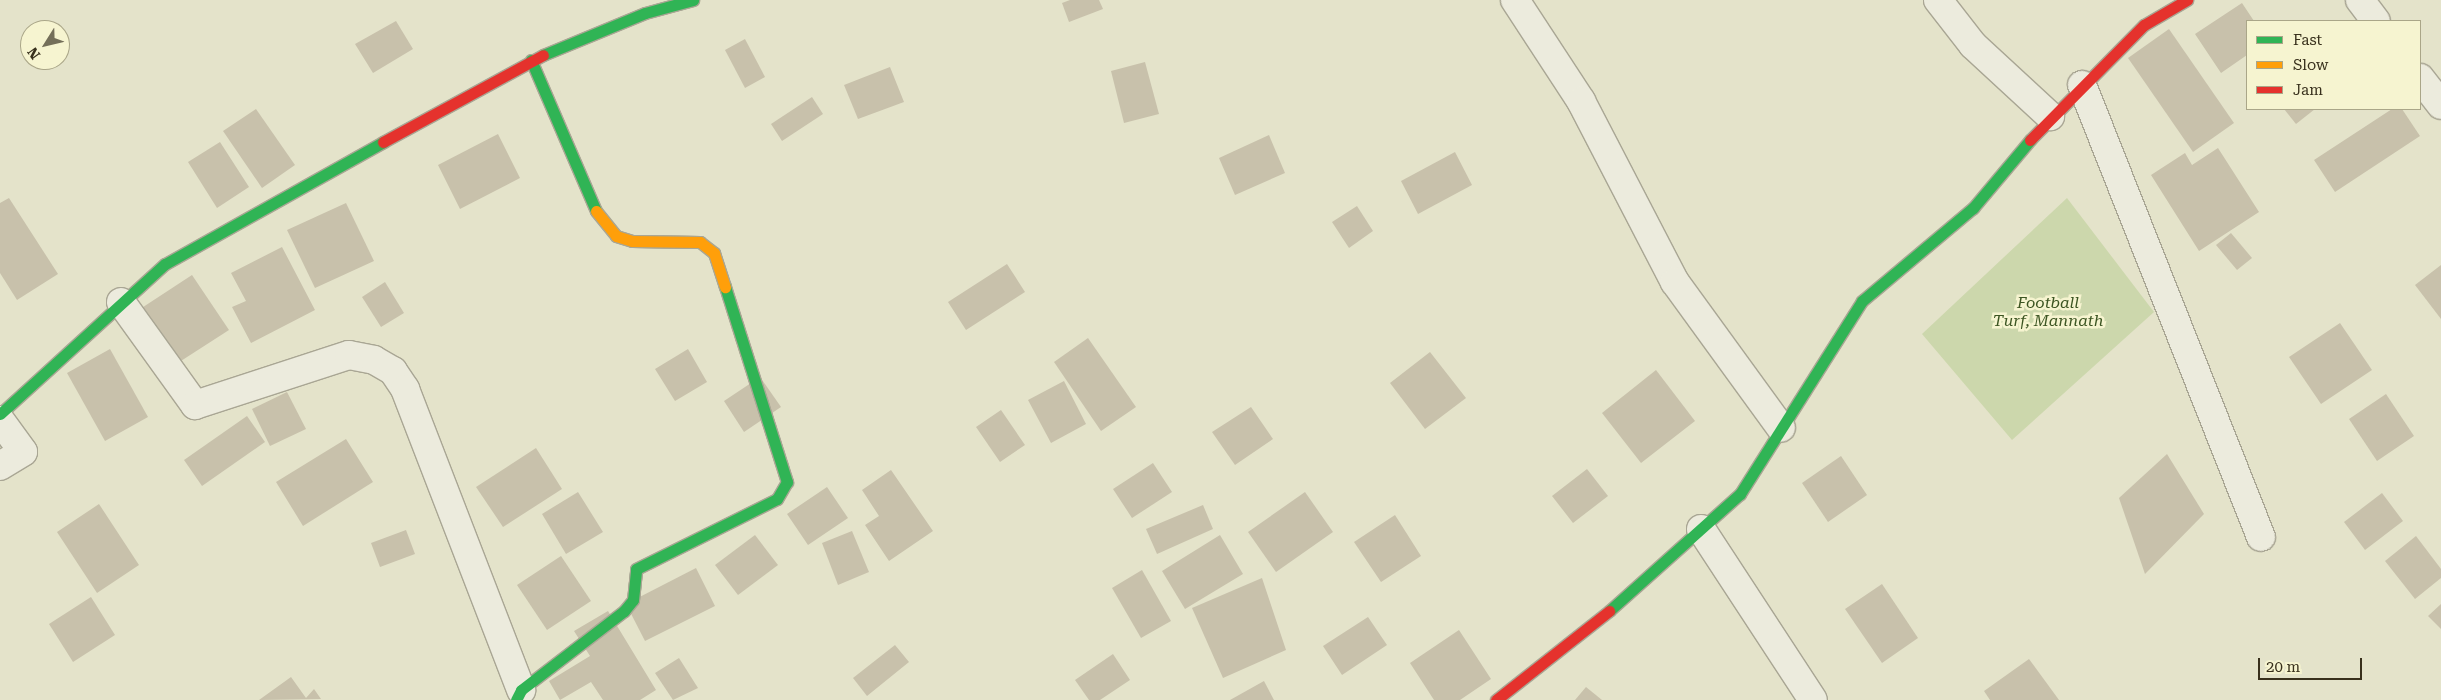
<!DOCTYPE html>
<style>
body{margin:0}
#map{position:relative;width:2441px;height:700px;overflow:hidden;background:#e4e3ca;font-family:"Roboto Serif",serif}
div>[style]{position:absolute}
.green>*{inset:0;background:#ccd7ac}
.building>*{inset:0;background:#c8c1ab}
.roads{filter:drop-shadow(1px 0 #a9a694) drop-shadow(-1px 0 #a9a694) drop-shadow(0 1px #a9a694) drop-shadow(0 -1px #a9a694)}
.street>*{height:28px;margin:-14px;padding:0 14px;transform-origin:14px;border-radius:14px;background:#ecebdd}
.fast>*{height:11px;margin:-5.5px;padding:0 5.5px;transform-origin:5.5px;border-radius:5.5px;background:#30b455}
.slow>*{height:11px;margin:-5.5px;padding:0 5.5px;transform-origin:5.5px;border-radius:5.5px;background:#ff9f0a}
.jam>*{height:11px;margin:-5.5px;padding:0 5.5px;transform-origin:5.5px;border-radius:5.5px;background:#e5322d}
span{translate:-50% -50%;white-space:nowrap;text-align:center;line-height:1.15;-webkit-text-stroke:5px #f6f4d0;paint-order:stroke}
.park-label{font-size:16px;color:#3c5522;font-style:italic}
.legend{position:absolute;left:2246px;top:20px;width:175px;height:90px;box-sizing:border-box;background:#f6f4d0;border:1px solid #aaa688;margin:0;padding:6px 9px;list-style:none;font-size:15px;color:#38301c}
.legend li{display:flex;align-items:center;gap:10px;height:25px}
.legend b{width:25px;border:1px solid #aaa688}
.north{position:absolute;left:20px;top:20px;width:50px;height:50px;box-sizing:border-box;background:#f6f4d0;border:1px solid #aaa688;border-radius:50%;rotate:234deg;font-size:14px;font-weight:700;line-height:20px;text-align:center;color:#38301c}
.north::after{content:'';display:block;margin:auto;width:18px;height:22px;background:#746f59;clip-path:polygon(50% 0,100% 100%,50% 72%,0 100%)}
.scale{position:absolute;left:2258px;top:658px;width:104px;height:22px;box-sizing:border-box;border:2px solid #38301c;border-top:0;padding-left:6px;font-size:15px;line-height:18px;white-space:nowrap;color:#38301c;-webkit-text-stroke:4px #f6f4d0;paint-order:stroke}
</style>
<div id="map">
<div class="green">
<div style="clip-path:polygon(2067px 198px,2154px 312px,2012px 440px,1922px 334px)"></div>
</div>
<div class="building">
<div style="clip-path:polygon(1070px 0,1099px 0,1103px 9px,1069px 22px,1062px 3px)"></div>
<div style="clip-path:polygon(2242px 3px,2254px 21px,2247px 21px,2247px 55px,2221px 73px,2195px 34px)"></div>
<div style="clip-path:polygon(396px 21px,413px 49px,373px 73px,355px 44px)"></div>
<div style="clip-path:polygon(2169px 29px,2234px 123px,2193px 152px,2128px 58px)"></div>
<div style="clip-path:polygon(745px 39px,765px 77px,745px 88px,725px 50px)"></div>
<div style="clip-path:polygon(1145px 62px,1159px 114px,1124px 123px,1111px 71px)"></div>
<div style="clip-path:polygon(890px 67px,904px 102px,858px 119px,844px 85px)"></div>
<div style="clip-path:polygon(812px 97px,823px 114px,782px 141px,771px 124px)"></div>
<div style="clip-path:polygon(256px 109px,295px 165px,262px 188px,223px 131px)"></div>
<div style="clip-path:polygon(2284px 109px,2315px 109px,2296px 124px)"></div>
<div style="clip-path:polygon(2392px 109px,2402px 109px,2420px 136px,2335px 192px,2314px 160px)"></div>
<div style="clip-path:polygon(498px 134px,520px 178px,460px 209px,438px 165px)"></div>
<div style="clip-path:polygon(1269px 135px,1285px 173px,1235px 195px,1219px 158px)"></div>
<div style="clip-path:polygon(220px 142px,249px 187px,217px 208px,188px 162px)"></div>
<div style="clip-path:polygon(2218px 148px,2259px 212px,2199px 251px,2151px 175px,2185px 153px,2192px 165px)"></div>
<div style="clip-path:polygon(1455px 152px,1472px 185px,1418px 214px,1401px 181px)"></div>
<div style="clip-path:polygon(9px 198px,58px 274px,17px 300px,0 273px,0 203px)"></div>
<div style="clip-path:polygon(346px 203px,374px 261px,315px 288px,287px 230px)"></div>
<div style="clip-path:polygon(1357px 206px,1373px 231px,1349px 248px,1332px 222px)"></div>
<div style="clip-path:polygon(2231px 233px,2252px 258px,2237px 270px,2216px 245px)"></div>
<div style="clip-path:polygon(282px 247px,315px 310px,251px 343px,232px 307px,246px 301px,231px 273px)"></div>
<div style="clip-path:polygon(1007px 264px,1025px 292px,966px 330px,948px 302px)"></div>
<div style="clip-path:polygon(2441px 265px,2441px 319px,2415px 285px)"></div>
<div style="clip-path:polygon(192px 275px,229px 330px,170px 368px,134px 313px)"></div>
<div style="clip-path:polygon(385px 282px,404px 313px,381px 327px,362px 297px)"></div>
<div style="clip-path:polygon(2340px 323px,2372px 370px,2321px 404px,2289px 357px)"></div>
<div style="clip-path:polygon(1088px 338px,1136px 407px,1101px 431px,1054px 362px)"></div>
<div style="clip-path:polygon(110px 349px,148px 417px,105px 441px,67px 373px)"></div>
<div style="clip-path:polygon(688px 349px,707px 382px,675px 401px,655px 369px)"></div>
<div style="clip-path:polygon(1430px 352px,1466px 398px,1425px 429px,1390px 383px)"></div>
<div style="clip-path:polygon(1656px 370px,1695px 421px,1641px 463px,1602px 413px)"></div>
<div style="clip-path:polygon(760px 377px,781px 407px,744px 432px,724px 401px)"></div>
<div style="clip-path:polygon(1064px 381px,1086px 424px,1051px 443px,1028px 400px)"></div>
<div style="clip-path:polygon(287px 392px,306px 429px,270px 446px,252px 409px)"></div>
<div style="clip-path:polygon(2386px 394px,2414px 436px,2377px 461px,2349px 419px)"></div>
<div style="clip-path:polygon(1251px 407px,1273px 439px,1235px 465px,1212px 432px)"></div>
<div style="clip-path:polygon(1001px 410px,1025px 445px,1000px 462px,976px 427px)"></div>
<div style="clip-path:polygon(247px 416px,265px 442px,202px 486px,184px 460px)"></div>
<div style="clip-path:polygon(346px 439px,373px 482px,303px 526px,276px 482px)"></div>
<div style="clip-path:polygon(536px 448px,562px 489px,503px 527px,476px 487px)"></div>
<div style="clip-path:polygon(2167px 454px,2204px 514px,2145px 574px,2119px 498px)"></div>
<div style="clip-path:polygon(1841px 456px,1867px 495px,1828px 522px,1802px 483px)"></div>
<div style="clip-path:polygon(1153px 463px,1172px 492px,1132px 518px,1113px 489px)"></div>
<div style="clip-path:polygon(1587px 469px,1608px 496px,1573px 523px,1552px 496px)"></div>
<div style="clip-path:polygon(891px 470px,933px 531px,889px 561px,865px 525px,879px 516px,862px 490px)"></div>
<div style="clip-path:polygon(827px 487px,848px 518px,808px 545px,787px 514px)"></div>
<div style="clip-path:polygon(578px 492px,603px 532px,566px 554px,542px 514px)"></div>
<div style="clip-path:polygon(1305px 492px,1333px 532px,1276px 572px,1248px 532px)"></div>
<div style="clip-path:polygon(2382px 493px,2403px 521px,2365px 550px,2344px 522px)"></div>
<div style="clip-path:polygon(99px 504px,139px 565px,97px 593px,57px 532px)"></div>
<div style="clip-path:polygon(1203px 505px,1213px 529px,1157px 554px,1146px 529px)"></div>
<div style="clip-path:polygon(1395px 515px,1421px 556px,1381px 582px,1354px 542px)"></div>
<div style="clip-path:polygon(406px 530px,415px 554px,380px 567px,371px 543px)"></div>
<div style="clip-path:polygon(852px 531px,869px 572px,838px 585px,822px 543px)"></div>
<div style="clip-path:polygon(755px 535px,778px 565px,738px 595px,715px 565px)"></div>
<div style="clip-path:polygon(1220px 535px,1243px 574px,1185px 609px,1162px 571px)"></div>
<div style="clip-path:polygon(2416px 536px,2441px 569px,2441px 578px,2415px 599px,2385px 561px)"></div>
<div style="clip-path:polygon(561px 556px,591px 601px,547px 630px,517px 585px)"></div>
<div style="clip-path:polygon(696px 568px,715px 606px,645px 641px,626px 604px)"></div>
<div style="clip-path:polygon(1142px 570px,1171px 621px,1141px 638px,1112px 588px)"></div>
<div style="clip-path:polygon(1262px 578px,1286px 650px,1223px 678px,1192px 608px)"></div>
<div style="clip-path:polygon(1882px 584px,1918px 638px,1882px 663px,1845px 609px)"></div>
<div style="clip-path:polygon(91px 597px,115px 635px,73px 662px,49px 624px)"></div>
<div style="clip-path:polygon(2441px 604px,2441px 629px,2428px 616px)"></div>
<div style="clip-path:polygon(608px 611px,656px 690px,640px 700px,603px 700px,591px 682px,560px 700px,549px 681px,590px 656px,574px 631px)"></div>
<div style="clip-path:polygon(1368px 617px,1387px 645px,1342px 675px,1323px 646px)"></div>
<div style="clip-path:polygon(1459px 630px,1491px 679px,1460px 700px,1434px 700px,1410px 663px)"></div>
<div style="clip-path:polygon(895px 645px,909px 662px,867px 696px,853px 678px)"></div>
<div style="clip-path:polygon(1113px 654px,1130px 680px,1100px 700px,1089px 700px,1075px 680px)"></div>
<div style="clip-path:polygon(679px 658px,698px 688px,673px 700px,655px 673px)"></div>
<div style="clip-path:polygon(2029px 659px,2059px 700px,1990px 700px,1984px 691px)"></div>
<div style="clip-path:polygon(291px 677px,306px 698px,314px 689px,321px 699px,259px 700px)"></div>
<div style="clip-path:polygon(1264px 681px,1274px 700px,1230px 700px)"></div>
<div style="clip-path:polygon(1586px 687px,1602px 700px,1575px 700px)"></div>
</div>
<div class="roads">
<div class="street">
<div style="left:1515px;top:0;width:121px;rotate:56.8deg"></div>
<div style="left:1581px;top:101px;width:204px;rotate:62.6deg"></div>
<div style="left:1675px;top:282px;width:180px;rotate:54deg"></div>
<div style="left:1938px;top:0;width:57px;rotate:52.1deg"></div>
<div style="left:1973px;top:45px;width:105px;rotate:42.7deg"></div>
<div style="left:2360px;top:0;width:26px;rotate:53deg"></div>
<div style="left:2420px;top:78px;width:34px;rotate:52deg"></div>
<div style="left:2082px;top:85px;width:486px;rotate:68.4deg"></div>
<div style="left:121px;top:302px;width:127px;rotate:54.3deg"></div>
<div style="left:195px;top:405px;width:162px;rotate:-18deg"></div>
<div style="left:349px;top:355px;width:25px;rotate:11deg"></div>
<div style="left:374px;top:360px;width:22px;rotate:30deg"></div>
<div style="left:393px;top:371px;width:22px;rotate:56deg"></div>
<div style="left:405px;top:389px;width:323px;rotate:68.9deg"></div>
<div style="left:0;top:420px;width:39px;rotate:54deg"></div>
<div style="left:23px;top:452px;width:27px;rotate:149deg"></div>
<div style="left:1701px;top:529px;width:204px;rotate:56.8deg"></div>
</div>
<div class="fast">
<div style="left:543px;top:55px;width:110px;rotate:-22.4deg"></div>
<div style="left:645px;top:13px;width:50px;rotate:-15.2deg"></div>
<div style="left:531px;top:60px;width:164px;rotate:66.7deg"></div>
<div style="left:0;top:414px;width:223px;rotate:-42.3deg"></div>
<div style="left:165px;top:264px;width:250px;rotate:-29.2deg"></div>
<div style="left:1609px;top:611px;width:176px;rotate:-41.8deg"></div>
<div style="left:1740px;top:494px;width:228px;rotate:-57.7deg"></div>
<div style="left:1862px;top:301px;width:145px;rotate:-40deg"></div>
<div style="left:1973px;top:208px;width:89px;rotate:-50deg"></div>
<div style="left:516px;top:700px;width:11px;rotate:-63deg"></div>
<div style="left:521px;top:690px;width:130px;rotate:-37.5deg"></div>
<div style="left:624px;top:611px;width:14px;rotate:-51deg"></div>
<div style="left:633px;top:600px;width:31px;rotate:-84deg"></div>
<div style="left:636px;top:569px;width:157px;rotate:-26.4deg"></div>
<div style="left:777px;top:499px;width:20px;rotate:-60deg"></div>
<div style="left:787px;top:482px;width:205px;rotate:-107.6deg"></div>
</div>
<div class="slow">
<div style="left:596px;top:211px;width:32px;rotate:51deg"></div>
<div style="left:616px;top:236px;width:17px;rotate:17deg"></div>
<div style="left:632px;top:241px;width:68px;rotate:0.8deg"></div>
<div style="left:700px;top:242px;width:18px;rotate:38deg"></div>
<div style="left:714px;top:253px;width:36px;rotate:72deg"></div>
</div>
<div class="jam">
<div style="left:2030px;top:140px;width:162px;rotate:-45.3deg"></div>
<div style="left:2144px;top:25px;width:50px;rotate:-30.2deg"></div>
<div style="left:383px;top:142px;width:182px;rotate:-28.5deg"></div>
<div style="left:1496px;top:700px;width:144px;rotate:-38.2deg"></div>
</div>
</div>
<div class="park-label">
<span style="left:2048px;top:312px">Football<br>Turf, Mannath</span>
</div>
<ul class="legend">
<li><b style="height:6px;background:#30b455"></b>Fast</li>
<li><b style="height:6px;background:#ff9f0a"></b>Slow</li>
<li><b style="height:6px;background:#e5322d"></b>Jam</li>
</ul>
<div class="north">N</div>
<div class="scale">20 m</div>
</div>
